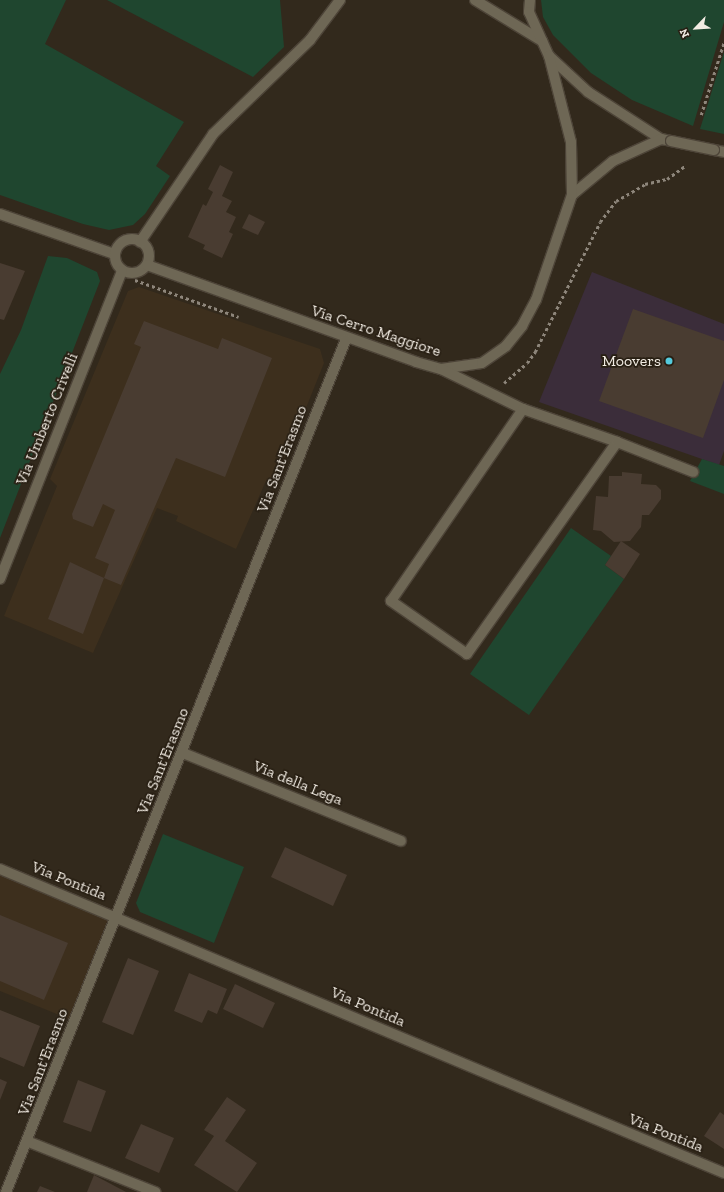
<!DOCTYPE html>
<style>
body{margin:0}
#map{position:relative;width:724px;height:1192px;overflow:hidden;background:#32291c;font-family:"Zilla Slab",serif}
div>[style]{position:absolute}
.commercial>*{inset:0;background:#3b2d3a}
.built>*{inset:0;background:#3d2f1d}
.green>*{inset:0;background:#1f462f}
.building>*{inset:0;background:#493c31}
.path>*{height:2.5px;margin-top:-1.25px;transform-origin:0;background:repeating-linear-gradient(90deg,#8e867b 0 3px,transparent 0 6px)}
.roads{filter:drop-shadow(1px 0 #4d4438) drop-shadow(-1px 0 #4d4438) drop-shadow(0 1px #4d4438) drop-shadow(0 -1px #4d4438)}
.minor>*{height:10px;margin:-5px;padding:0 5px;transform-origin:5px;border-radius:5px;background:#6e6755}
.minor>.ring{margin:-5px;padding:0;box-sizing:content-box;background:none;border:10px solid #6e6755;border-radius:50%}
.bridges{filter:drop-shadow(1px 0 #4d4438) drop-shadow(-1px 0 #4d4438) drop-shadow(0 1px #4d4438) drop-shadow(0 -1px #4d4438)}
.minor-bridge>*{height:10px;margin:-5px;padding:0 5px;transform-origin:5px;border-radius:5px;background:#6e6755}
.dots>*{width:11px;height:11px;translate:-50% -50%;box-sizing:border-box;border:2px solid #281f13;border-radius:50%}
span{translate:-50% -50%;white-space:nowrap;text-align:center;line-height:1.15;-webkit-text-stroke:3.5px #281f13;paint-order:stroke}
.street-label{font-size:16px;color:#f2ece3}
.poi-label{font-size:16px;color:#f2ece3}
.right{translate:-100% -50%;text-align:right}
.north{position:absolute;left:676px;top:8px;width:40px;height:40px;-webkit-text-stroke:3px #281f13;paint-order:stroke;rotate:245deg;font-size:11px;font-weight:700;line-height:16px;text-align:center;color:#f2ece3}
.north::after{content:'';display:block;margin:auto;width:14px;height:18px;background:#f2ece3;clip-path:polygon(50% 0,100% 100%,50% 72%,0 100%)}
</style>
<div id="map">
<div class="commercial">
<div style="clip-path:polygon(592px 272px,724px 324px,724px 451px,719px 465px,539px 402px)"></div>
</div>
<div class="built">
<div style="clip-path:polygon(139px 287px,320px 349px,324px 363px,278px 478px,265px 483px,236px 549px,176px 521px,178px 516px,157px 508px,93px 653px,4px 616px,57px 486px,50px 479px,128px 291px)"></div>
<div style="clip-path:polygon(0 875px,108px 919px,69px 1019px,0 991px)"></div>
</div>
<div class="green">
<div style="clip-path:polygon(0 0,66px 0,45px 44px,184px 122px,156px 166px,170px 176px,145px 214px,133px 225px,109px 230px,83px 224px,0 195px)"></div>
<div style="clip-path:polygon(107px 0,280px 0,284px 47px,253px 77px)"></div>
<div style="clip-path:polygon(541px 0,724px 0,724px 22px,693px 126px,632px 100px,591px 73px,553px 35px,543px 17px)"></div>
<div style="clip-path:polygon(724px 52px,724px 134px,700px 129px)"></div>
<div style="clip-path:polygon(48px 256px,67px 258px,97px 272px,100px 281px,0 538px,0 374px,21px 330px)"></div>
<div style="clip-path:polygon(702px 459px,724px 466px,724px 494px,690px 481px)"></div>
<div style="clip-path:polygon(571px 528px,611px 556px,605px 565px,624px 579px,529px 715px,470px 674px)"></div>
<div style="clip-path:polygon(163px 834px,244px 867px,214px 943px,140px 912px,136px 903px)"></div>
</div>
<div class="building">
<div style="clip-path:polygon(220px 165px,233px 172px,222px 196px,232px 201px,226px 212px,236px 217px,229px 232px,233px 234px,222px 258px,203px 249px,205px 245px,188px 237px,203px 204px,206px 206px,213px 192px,208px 189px)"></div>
<div style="clip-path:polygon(249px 214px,265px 222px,258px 235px,242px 228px)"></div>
<div style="clip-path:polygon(0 263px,25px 271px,4px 320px,0 319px)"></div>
<div style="clip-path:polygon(633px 309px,724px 341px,724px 380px,703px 438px,599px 401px)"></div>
<div style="clip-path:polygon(144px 321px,218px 349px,222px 338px,272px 358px,225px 477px,176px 458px,121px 585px,104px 578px,83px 634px,48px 619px,70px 562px,104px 578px,109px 564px,95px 558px,115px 510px,103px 504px,93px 527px,73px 519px,72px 514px,141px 347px,134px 344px)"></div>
<div style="clip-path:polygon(622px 472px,642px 474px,641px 484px,656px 485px,661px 490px,661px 499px,649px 515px,642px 515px,641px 527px,630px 541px,614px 542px,601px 531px,593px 530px,596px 496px,608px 497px,609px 476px,622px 476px)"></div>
<div style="clip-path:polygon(621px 541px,640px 554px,624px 579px,605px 565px)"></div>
<div style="clip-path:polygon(285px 847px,347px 875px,333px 906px,271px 877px)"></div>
<div style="clip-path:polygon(0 915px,68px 943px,44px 1000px,0 981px)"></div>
<div style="clip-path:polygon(128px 958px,159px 971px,133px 1035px,102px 1022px)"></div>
<div style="clip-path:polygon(189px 973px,227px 989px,217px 1014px,208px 1010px,202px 1023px,174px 1011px)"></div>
<div style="clip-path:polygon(235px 984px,275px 1003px,263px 1028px,223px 1009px)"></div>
<div style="clip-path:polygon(0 1010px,40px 1026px,24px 1067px,0 1057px)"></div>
<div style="clip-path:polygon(0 1079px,7px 1082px,0 1100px)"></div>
<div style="clip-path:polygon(78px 1080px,106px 1091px,91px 1132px,63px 1122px)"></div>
<div style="clip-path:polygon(227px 1097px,246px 1110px,225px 1141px,257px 1163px,237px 1192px,194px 1165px,214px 1136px,204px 1130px)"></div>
<div style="clip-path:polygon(720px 1112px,724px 1115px,724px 1149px,704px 1136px)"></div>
<div style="clip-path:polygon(141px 1124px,174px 1138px,159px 1173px,125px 1158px)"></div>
<div style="clip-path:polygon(94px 1175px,126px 1192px,87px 1192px)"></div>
<div style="clip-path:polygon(40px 1186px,55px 1192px,37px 1192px)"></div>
</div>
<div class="path">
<div style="left:701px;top:115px;width:77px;rotate:-72.5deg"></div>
<div style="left:135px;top:280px;width:110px;rotate:19.6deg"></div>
<div style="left:504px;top:383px;width:30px;rotate:-41deg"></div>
<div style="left:527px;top:363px;width:14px;rotate:-54deg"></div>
<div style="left:535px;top:352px;width:145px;rotate:-63.4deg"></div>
<div style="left:600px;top:222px;width:26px;rotate:-53deg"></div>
<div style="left:616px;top:201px;width:34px;rotate:-30deg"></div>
<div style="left:645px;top:184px;width:23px;rotate:-13deg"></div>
<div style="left:667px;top:179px;width:22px;rotate:-36deg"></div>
</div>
<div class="roads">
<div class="minor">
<div style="left:475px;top:0;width:79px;rotate:31.5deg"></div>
<div style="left:530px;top:0;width:12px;rotate:95deg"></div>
<div style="left:529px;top:12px;width:48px;rotate:65.6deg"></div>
<div style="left:549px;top:56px;width:53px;rotate:42.7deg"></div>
<div style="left:588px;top:92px;width:87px;rotate:32.8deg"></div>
<div style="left:661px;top:139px;width:10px;rotate:11deg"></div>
<div style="left:714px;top:150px;width:10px;rotate:11deg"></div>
<div style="left:572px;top:195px;width:53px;rotate:-39.7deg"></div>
<div style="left:613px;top:161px;width:53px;rotate:-24.6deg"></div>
<div style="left:0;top:214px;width:121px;rotate:19.3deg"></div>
<div class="ring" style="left:115px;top:239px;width:24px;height:24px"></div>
<div style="left:140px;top:242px;width:130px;rotate:-55.9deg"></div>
<div style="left:213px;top:134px;width:135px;rotate:-44.1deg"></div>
<div style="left:310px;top:40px;width:50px;rotate:-53.1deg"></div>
<div style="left:147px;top:265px;width:286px;rotate:19.8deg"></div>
<div style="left:416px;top:362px;width:26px;rotate:16deg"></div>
<div style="left:441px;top:369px;width:41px;rotate:-8.3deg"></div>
<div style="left:482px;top:363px;width:29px;rotate:-35deg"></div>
<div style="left:506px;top:346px;width:26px;rotate:-51deg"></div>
<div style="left:522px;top:326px;width:30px;rotate:-62deg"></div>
<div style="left:536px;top:300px;width:111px;rotate:-71.1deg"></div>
<div style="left:572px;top:195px;width:53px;rotate:-91.1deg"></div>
<div style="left:571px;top:142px;width:89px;rotate:-104.3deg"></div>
<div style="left:441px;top:369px;width:91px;rotate:26deg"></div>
<div style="left:523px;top:409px;width:100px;rotate:19.3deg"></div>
<div style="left:617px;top:442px;width:260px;rotate:125.3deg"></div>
<div style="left:467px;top:654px;width:93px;rotate:-145.1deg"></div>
<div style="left:391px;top:601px;width:233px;rotate:-55.5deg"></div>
<div style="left:617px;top:442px;width:82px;rotate:21.5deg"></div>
<div style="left:0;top:579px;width:331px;rotate:-68.4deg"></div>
<div style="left:183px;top:753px;width:235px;rotate:22deg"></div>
<div style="left:0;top:869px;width:785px;rotate:22.78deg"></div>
<div style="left:29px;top:1142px;width:136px;rotate:21.6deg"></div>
<div style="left:6px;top:1192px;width:918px;rotate:-68.27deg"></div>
</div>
</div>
<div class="bridges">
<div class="minor-bridge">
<div style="left:671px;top:141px;width:44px;rotate:11.8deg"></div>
</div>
</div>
<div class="dots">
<div style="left:669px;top:361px;background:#54cadd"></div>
</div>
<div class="street-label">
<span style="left:376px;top:331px;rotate:18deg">Via Cerro Maggiore</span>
<span style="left:47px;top:419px;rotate:-68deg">Via Umberto Crivelli</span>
<span style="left:282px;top:459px;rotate:-69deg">Via Sant'Erasmo</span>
<span style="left:163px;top:761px;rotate:-68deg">Via Sant'Erasmo</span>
<span style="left:298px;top:783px;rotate:22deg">Via della Lega</span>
<span style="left:69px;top:881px;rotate:22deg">Via Pontida</span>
<span style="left:368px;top:1007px;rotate:23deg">Via Pontida</span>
<span style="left:43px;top:1062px;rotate:-69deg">Via Sant'Erasmo</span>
<span style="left:666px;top:1133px;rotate:22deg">Via Pontida</span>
</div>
<div class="poi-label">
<span class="right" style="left:661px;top:361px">Moovers</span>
</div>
<div class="north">N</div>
</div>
